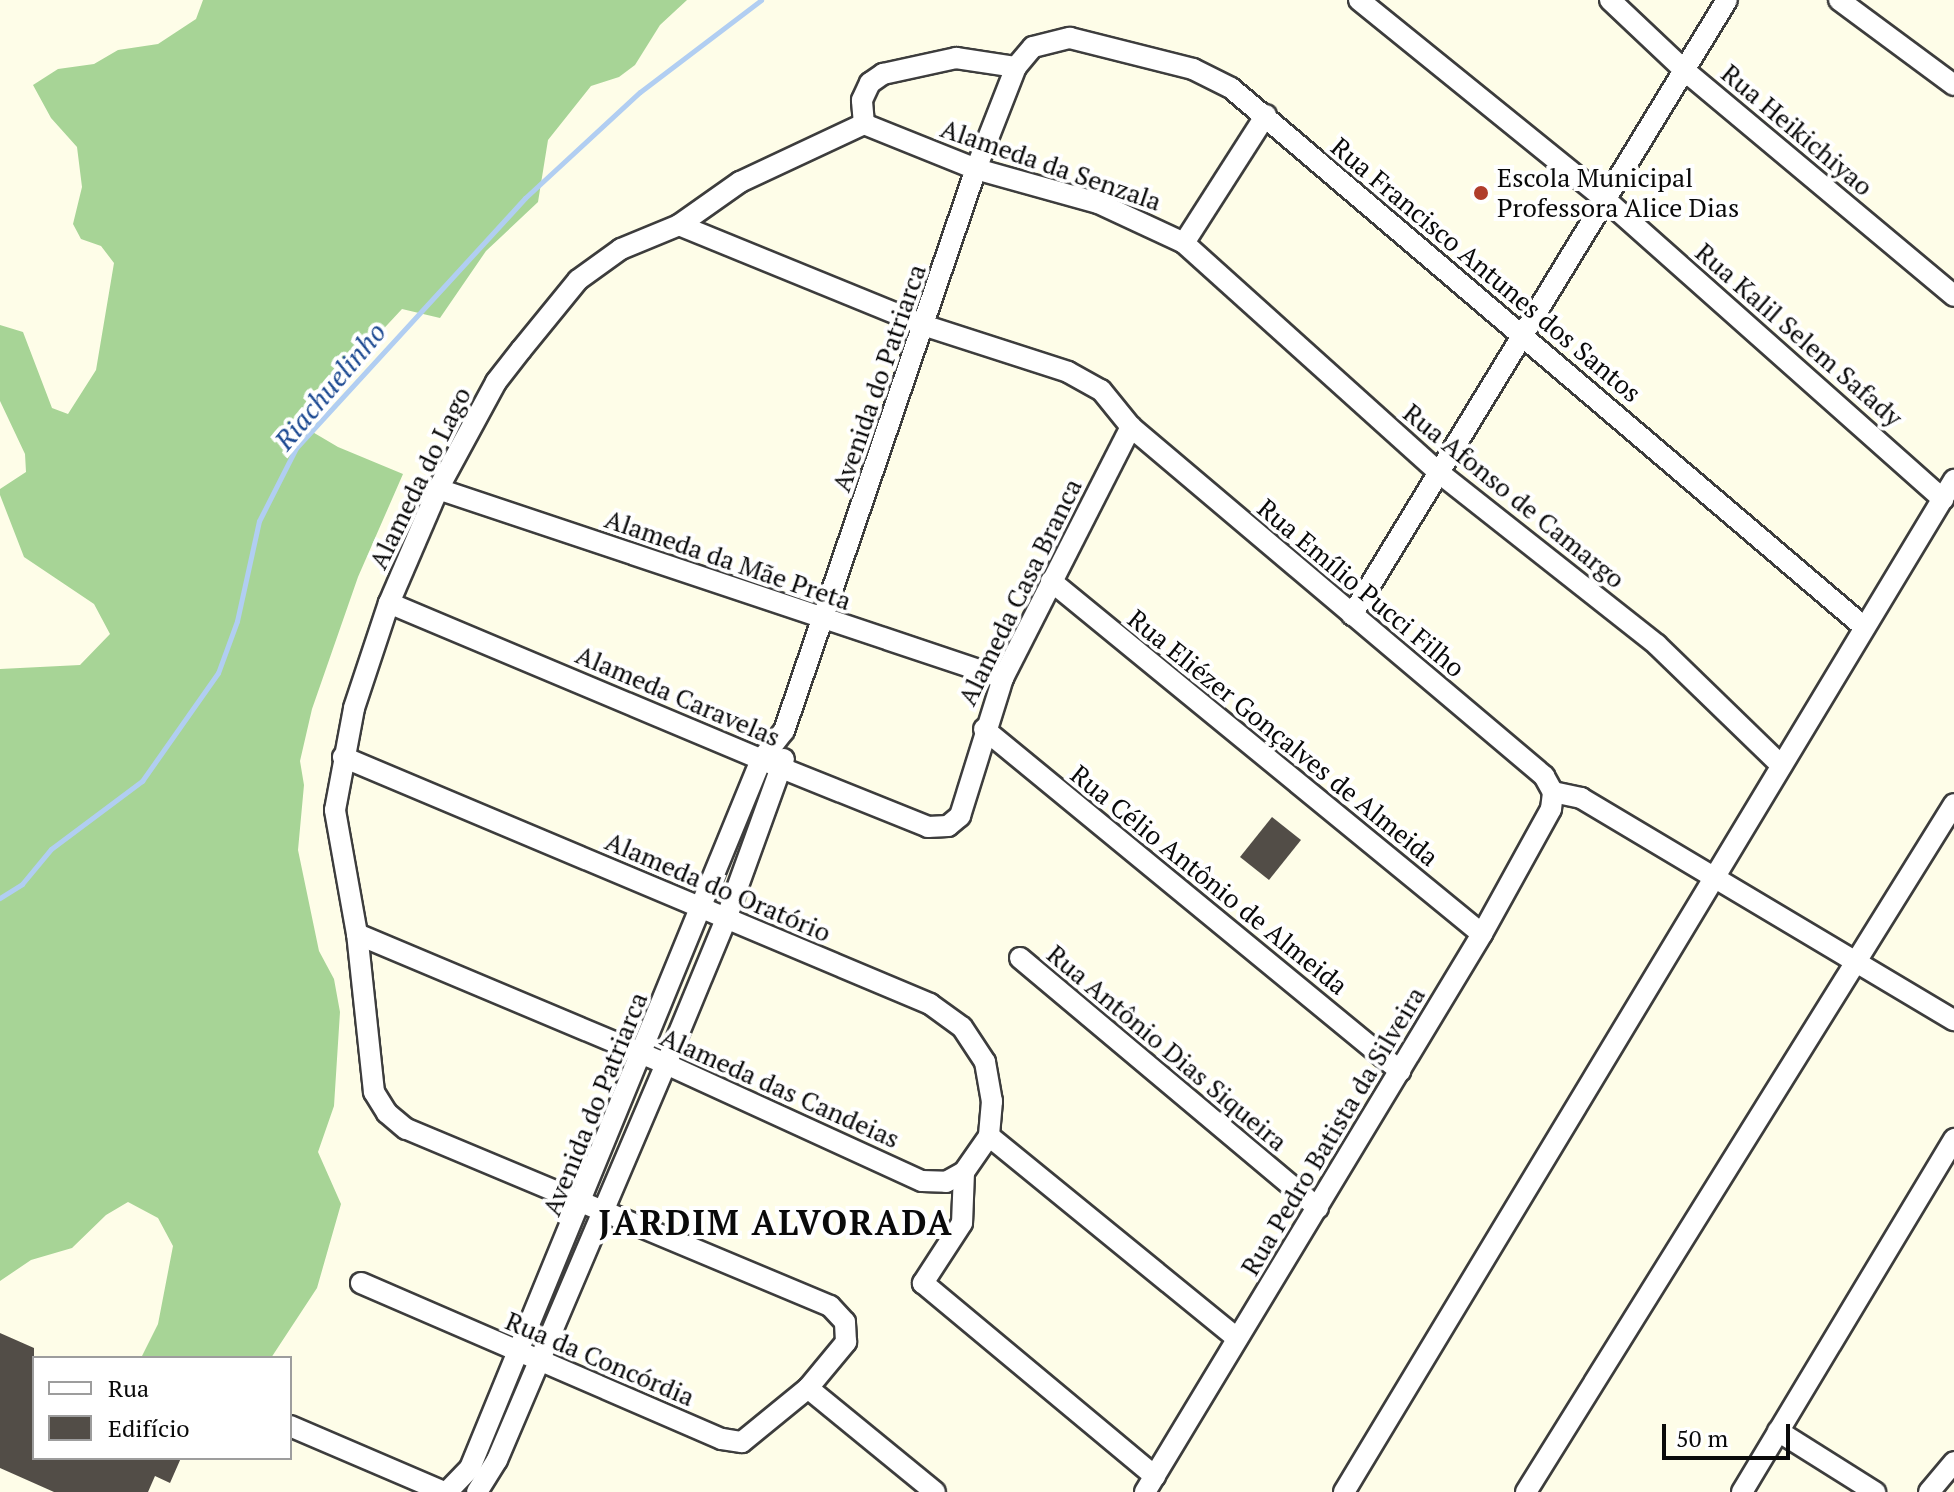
<!DOCTYPE html>
<meta charset="utf-8">
<style>
body{margin:0}
#map{position:relative;width:1954px;height:1492px;overflow:hidden;background:#fefde8;font-family:"PT Serif",serif}
div>[style]{position:absolute}
.forest>*{inset:0;background:#a7d496}
.stream>*{height:5px;margin:-2.5px;padding:0 2.5px;transform-origin:2.5px;border-radius:2.5px;background:#b1cef2}
.building>*{inset:0;background:#524d47}
.roads{filter:drop-shadow(2px 0 #3d3d3d) drop-shadow(-2px 0 #3d3d3d) drop-shadow(0 2px #3d3d3d) drop-shadow(0 -2px #3d3d3d)}
.minor>*{height:20px;margin:-10px;padding:0 10px;transform-origin:10px;border-radius:10px;background:#fff}
.dots>*{width:22px;height:22px;translate:-50% -50%;box-sizing:border-box;border:4px solid #fff;border-radius:50%}
span{translate:-50% -50%;white-space:nowrap;text-align:center;line-height:1.15;-webkit-text-stroke:8px #fff;paint-order:stroke}
.street-label{font-size:26px;color:#0a0a0a}
.poi-label{font-size:26px;color:#0a0a0a}
.left{translate:0 -50%;text-align:left}
.water-label{font-size:28px;color:#1d4a92;font-style:italic}
.district-label{font-size:34px;color:#0a0a0a;font-weight:700;letter-spacing:2px}
.legend{position:absolute;left:32px;top:1356px;width:260px;height:104px;box-sizing:border-box;background:#fff;border:2px solid #9d9d9d;margin:0;padding:10px 14px;list-style:none;font-size:24px;color:#0a0a0a}
.legend li{display:flex;align-items:center;gap:16px;height:40px}
.legend b{width:40px;border:2px solid #9d9d9d}
.scale{position:absolute;left:1662px;top:1424px;width:128px;height:36px;box-sizing:border-box;border:4px solid #0a0a0a;border-top:0;padding-left:10px;font-size:24px;line-height:28px;white-space:nowrap;color:#0a0a0a;-webkit-text-stroke:6px #fff;paint-order:stroke}
</style>
<div id="map">
<div class="forest">
<div style="clip-path:polygon(203px 0,687px 0,660px 25px,635px 65px,619px 77px,591px 86px,548px 140px,538px 202px,486px 251px,440px 318px,402px 309px,335px 381px,309px 393px,299px 424px,338px 447px,403px 474px,358px 577px,312px 709px,300px 761px,304px 785px,298px 850px,319px 951px,334px 979px,340px 1012px,334px 1106px,318px 1152px,341px 1204px,317px 1288px,271px 1358px,141px 1358px,158px 1324px,173px 1246px,158px 1218px,128px 1202px,106px 1215px,72px 1248px,31px 1260px,0 1281px,0 669px,80px 665px,110px 634px,94px 604px,24px 557px,0 495px,0 489px,26px 472px,25px 454px,0 401px,0 325px,23px 332px,52px 408px,68px 414px,96px 370px,114px 263px,101px 246px,81px 239px,73px 224px,82px 187px,77px 147px,51px 118px,33px 85px,58px 69px,94px 64px,118px 50px,158px 44px,196px 19px)"></div>
</div>
<div class="stream">
<div style="left:0;top:898px;width:26px;rotate:-32deg"></div>
<div style="left:22px;top:884px;width:45px;rotate:-50.4deg"></div>
<div style="left:51px;top:849px;width:114px;rotate:-36.8deg"></div>
<div style="left:142px;top:781px;width:132px;rotate:-54.9deg"></div>
<div style="left:218px;top:673px;width:55px;rotate:-69.9deg"></div>
<div style="left:237px;top:621px;width:102px;rotate:-77.6deg"></div>
<div style="left:259px;top:521px;width:82px;rotate:-63.1deg"></div>
<div style="left:296px;top:448px;width:339px;rotate:-47.5deg"></div>
<div style="left:525px;top:198px;width:156px;rotate:-42.7deg"></div>
<div style="left:640px;top:92px;width:152px;rotate:-37.2deg"></div>
</div>
<div class="building">
<div style="clip-path:polygon(1272px 817px,1301px 840px,1269px 880px,1240px 857px)"></div>
<div style="clip-path:polygon(0 1333px,34px 1348px,34px 1458px,181px 1458px,170px 1483px,155px 1476px,148px 1492px,54px 1492px,0 1468px)"></div>
</div>
<div class="roads">
<div class="minor">
<div style="left:1359px;top:0;width:318px;rotate:39deg"></div>
<div style="left:1606px;top:200px;width:451px;rotate:41.6deg"></div>
<div style="left:1610px;top:0;width:102px;rotate:43.4deg"></div>
<div style="left:1684px;top:70px;width:352px;rotate:39.9deg"></div>
<div style="left:1839px;top:0;width:143px;rotate:36.5deg"></div>
<div style="left:864px;top:124px;width:121px;rotate:21.9deg"></div>
<div style="left:976px;top:169px;width:127px;rotate:15.6deg"></div>
<div style="left:1098px;top:203px;width:95px;rotate:24.9deg"></div>
<div style="left:1184px;top:243px;width:341px;rotate:42deg"></div>
<div style="left:1437px;top:471px;width:280px;rotate:38.3deg"></div>
<div style="left:1657px;top:645px;width:173px;rotate:44.1deg"></div>
<div style="left:864px;top:124px;width:24px;rotate:-95deg"></div>
<div style="left:862px;top:100px;width:19px;rotate:-65deg"></div>
<div style="left:870px;top:83px;width:16px;rotate:-35deg"></div>
<div style="left:883px;top:74px;width:75px;rotate:-12.4deg"></div>
<div style="left:956px;top:58px;width:61px;rotate:8.5deg"></div>
<div style="left:679px;top:225px;width:267px;rotate:22.2deg"></div>
<div style="left:926px;top:326px;width:149px;rotate:17.9deg"></div>
<div style="left:1068px;top:372px;width:38px;rotate:29deg"></div>
<div style="left:1101px;top:390px;width:48px;rotate:51deg"></div>
<div style="left:1131px;top:427px;width:541px;rotate:40.2deg"></div>
<div style="left:1544px;top:776px;width:18px;rotate:61deg"></div>
<div style="left:1184px;top:243px;width:152px;rotate:-57.4deg"></div>
<div style="left:438px;top:489px;width:596px;rotate:18.5deg"></div>
<div style="left:1051px;top:581px;width:557px;rotate:39.32deg"></div>
<div style="left:389px;top:603px;width:428px;rotate:22.8deg"></div>
<div style="left:784px;top:769px;width:155px;rotate:21.9deg"></div>
<div style="left:928px;top:827px;width:20px;rotate:-3deg"></div>
<div style="left:948px;top:826px;width:16px;rotate:-40deg"></div>
<div style="left:960px;top:816px;width:145px;rotate:-72.7deg"></div>
<div style="left:1003px;top:678px;width:282px;rotate:-63deg"></div>
<div style="left:1352px;top:615px;width:720px;rotate:-58.63deg"></div>
<div style="left:984px;top:729px;width:539px;rotate:39.42deg"></div>
<div style="left:343px;top:757px;width:637px;rotate:22.82deg"></div>
<div style="left:930px;top:1004px;width:39px;rotate:36deg"></div>
<div style="left:962px;top:1027px;width:42px;rotate:56.7deg"></div>
<div style="left:985px;top:1062px;width:40px;rotate:80deg"></div>
<div style="left:992px;top:1101px;width:35px;rotate:95deg"></div>
<div style="left:1553px;top:792px;width:29px;rotate:12deg"></div>
<div style="left:1581px;top:798px;width:434px;rotate:30.8deg"></div>
<div style="left:357px;top:934px;width:335px;rotate:22.8deg"></div>
<div style="left:666px;top:1064px;width:281px;rotate:24.6deg"></div>
<div style="left:922px;top:1181px;width:24px;rotate:2deg"></div>
<div style="left:946px;top:1182px;width:21px;rotate:-29deg"></div>
<div style="left:964px;top:1172px;width:44px;rotate:-55.2deg"></div>
<div style="left:1020px;top:958px;width:389px;rotate:40deg"></div>
<div style="left:989px;top:1136px;width:320px;rotate:39.2deg"></div>
<div style="left:964px;top:1172px;width:51px;rotate:92.2deg"></div>
<div style="left:962px;top:1223px;width:72px;rotate:123deg"></div>
<div style="left:923px;top:1283px;width:302px;rotate:39.8deg"></div>
<div style="left:361px;top:1283px;width:393px;rotate:23.4deg"></div>
<div style="left:722px;top:1439px;width:20px;rotate:9deg"></div>
<div style="left:742px;top:1442px;width:85px;rotate:-39.3deg"></div>
<div style="left:808px;top:1388px;width:60px;rotate:-50.4deg"></div>
<div style="left:846px;top:1342px;width:20px;rotate:-93deg"></div>
<div style="left:845px;top:1322px;width:22px;rotate:-133deg"></div>
<div style="left:830px;top:1306px;width:459px;rotate:-157.3deg"></div>
<div style="left:406px;top:1129px;width:25px;rotate:-140deg"></div>
<div style="left:387px;top:1113px;width:25px;rotate:-122deg"></div>
<div style="left:374px;top:1092px;width:159px;rotate:-96.1deg"></div>
<div style="left:357px;top:934px;width:126px;rotate:-100.1deg"></div>
<div style="left:335px;top:810px;width:104px;rotate:-79.4deg"></div>
<div style="left:354px;top:708px;width:111px;rotate:-71.6deg"></div>
<div style="left:389px;top:603px;width:124px;rotate:-66.7deg"></div>
<div style="left:438px;top:489px;width:122px;rotate:-61.5deg"></div>
<div style="left:496px;top:382px;width:41px;rotate:-52deg"></div>
<div style="left:521px;top:350px;width:90px;rotate:-50.8deg"></div>
<div style="left:578px;top:280px;width:53px;rotate:-35.8deg"></div>
<div style="left:621px;top:249px;width:63px;rotate:-22.5deg"></div>
<div style="left:679px;top:225px;width:75px;rotate:-35.2deg"></div>
<div style="left:740px;top:182px;width:137px;rotate:-25.1deg"></div>
<div style="left:808px;top:1388px;width:164px;rotate:39.3deg"></div>
<div style="left:290px;top:1426px;width:168px;rotate:23.2deg"></div>
<div style="left:1778px;top:1431px;width:115px;rotate:32.2deg"></div>
<div style="left:447px;top:1492px;width:33px;rotate:-46deg"></div>
<div style="left:470px;top:1468px;width:765px;rotate:-67.66deg"></div>
<div style="left:761px;top:760px;width:37px;rotate:-52deg"></div>
<div style="left:784px;top:731px;width:594px;rotate:-71.14deg"></div>
<div style="left:976px;top:169px;width:110px;rotate:-68.6deg"></div>
<div style="left:1016px;top:67px;width:26px;rotate:-50deg"></div>
<div style="left:1033px;top:47px;width:38px;rotate:-14deg"></div>
<div style="left:1070px;top:38px;width:127px;rotate:14.1deg"></div>
<div style="left:1193px;top:69px;width:42px;rotate:26.6deg"></div>
<div style="left:1231px;top:88px;width:831px;rotate:40.41deg"></div>
<div style="left:477px;top:1492px;width:38px;rotate:-58deg"></div>
<div style="left:497px;top:1460px;width:431px;rotate:-66.9deg"></div>
<div style="left:666px;top:1064px;width:157px;rotate:-67.5deg"></div>
<div style="left:726px;top:919px;width:170px;rotate:-70.1deg"></div>
<div style="left:1145px;top:1492px;width:652px;rotate:-58.87deg"></div>
<div style="left:1482px;top:934px;width:143px;rotate:-61.1deg"></div>
<div style="left:1551px;top:809px;width:17px;rotate:-83deg"></div>
<div style="left:1344px;top:1492px;width:1182px;rotate:-58.92deg"></div>
<div style="left:1526px;top:1492px;width:810px;rotate:-58.11deg"></div>
<div style="left:1742px;top:1492px;width:412px;rotate:-59deg"></div>
<div style="left:1929px;top:1492px;width:39px;rotate:-50deg"></div>
</div>
</div>
<div class="dots">
<div style="left:1481px;top:193px;background:#b03d2c"></div>
</div>
<div class="street-label">
<span style="left:1797px;top:130px;rotate:40deg">Rua Heikichiyao</span>
<span style="left:1051px;top:165px;rotate:19deg">Alameda da Senzala</span>
<span style="left:1486px;top:270px;rotate:40deg">Rua Francisco Antunes dos Santos</span>
<span style="left:1799px;top:335px;rotate:41deg">Rua Kalil Selem Safady</span>
<span style="left:879px;top:378px;rotate:-71deg">Avenida do Patriarca</span>
<span style="left:420px;top:478px;rotate:-64deg">Alameda do Lago</span>
<span style="left:1514px;top:496px;rotate:39deg">Rua Afonso de Camargo</span>
<span style="left:728px;top:560px;rotate:19deg">Alameda da Mãe Preta</span>
<span style="left:1361px;top:588px;rotate:40deg">Rua Emílio Pucci Filho</span>
<span style="left:1020px;top:592px;rotate:-64deg">Alameda Casa Branca</span>
<span style="left:678px;top:696px;rotate:23deg">Alameda Caravelas</span>
<span style="left:1283px;top:738px;rotate:39deg">Rua Eliézer Gonçalves de Almeida</span>
<span style="left:1209px;top:880px;rotate:39deg">Rua Célio Antônio de Almeida</span>
<span style="left:718px;top:887px;rotate:23deg">Alameda do Oratório</span>
<span style="left:1167px;top:1048px;rotate:40deg">Rua Antônio Dias Siqueira</span>
<span style="left:780px;top:1088px;rotate:24deg">Alameda das Candeias</span>
<span style="left:595px;top:1104px;rotate:-68deg">Avenida do Patriarca</span>
<span style="left:1333px;top:1131px;rotate:-59deg">Rua Pedro Batista da Silveira</span>
<span style="left:600px;top:1359px;rotate:23deg">Rua da Concórdia</span>
</div>
<div class="poi-label">
<span class="left" style="left:1497px;top:193px">Escola Municipal<br>Professora Alice Dias</span>
</div>
<div class="water-label">
<span style="left:330px;top:386px;rotate:-50deg">Riachuelinho</span>
</div>
<div class="district-label">
<span style="left:776px;top:1223px">JARDIM ALVORADA</span>
</div>
<ul class="legend">
<li><b style="height:10px;background:#fff"></b>Rua</li>
<li><b style="height:22px;background:#524d47"></b>Edifício</li>
</ul>
<div class="scale">50 m</div>
</div>
